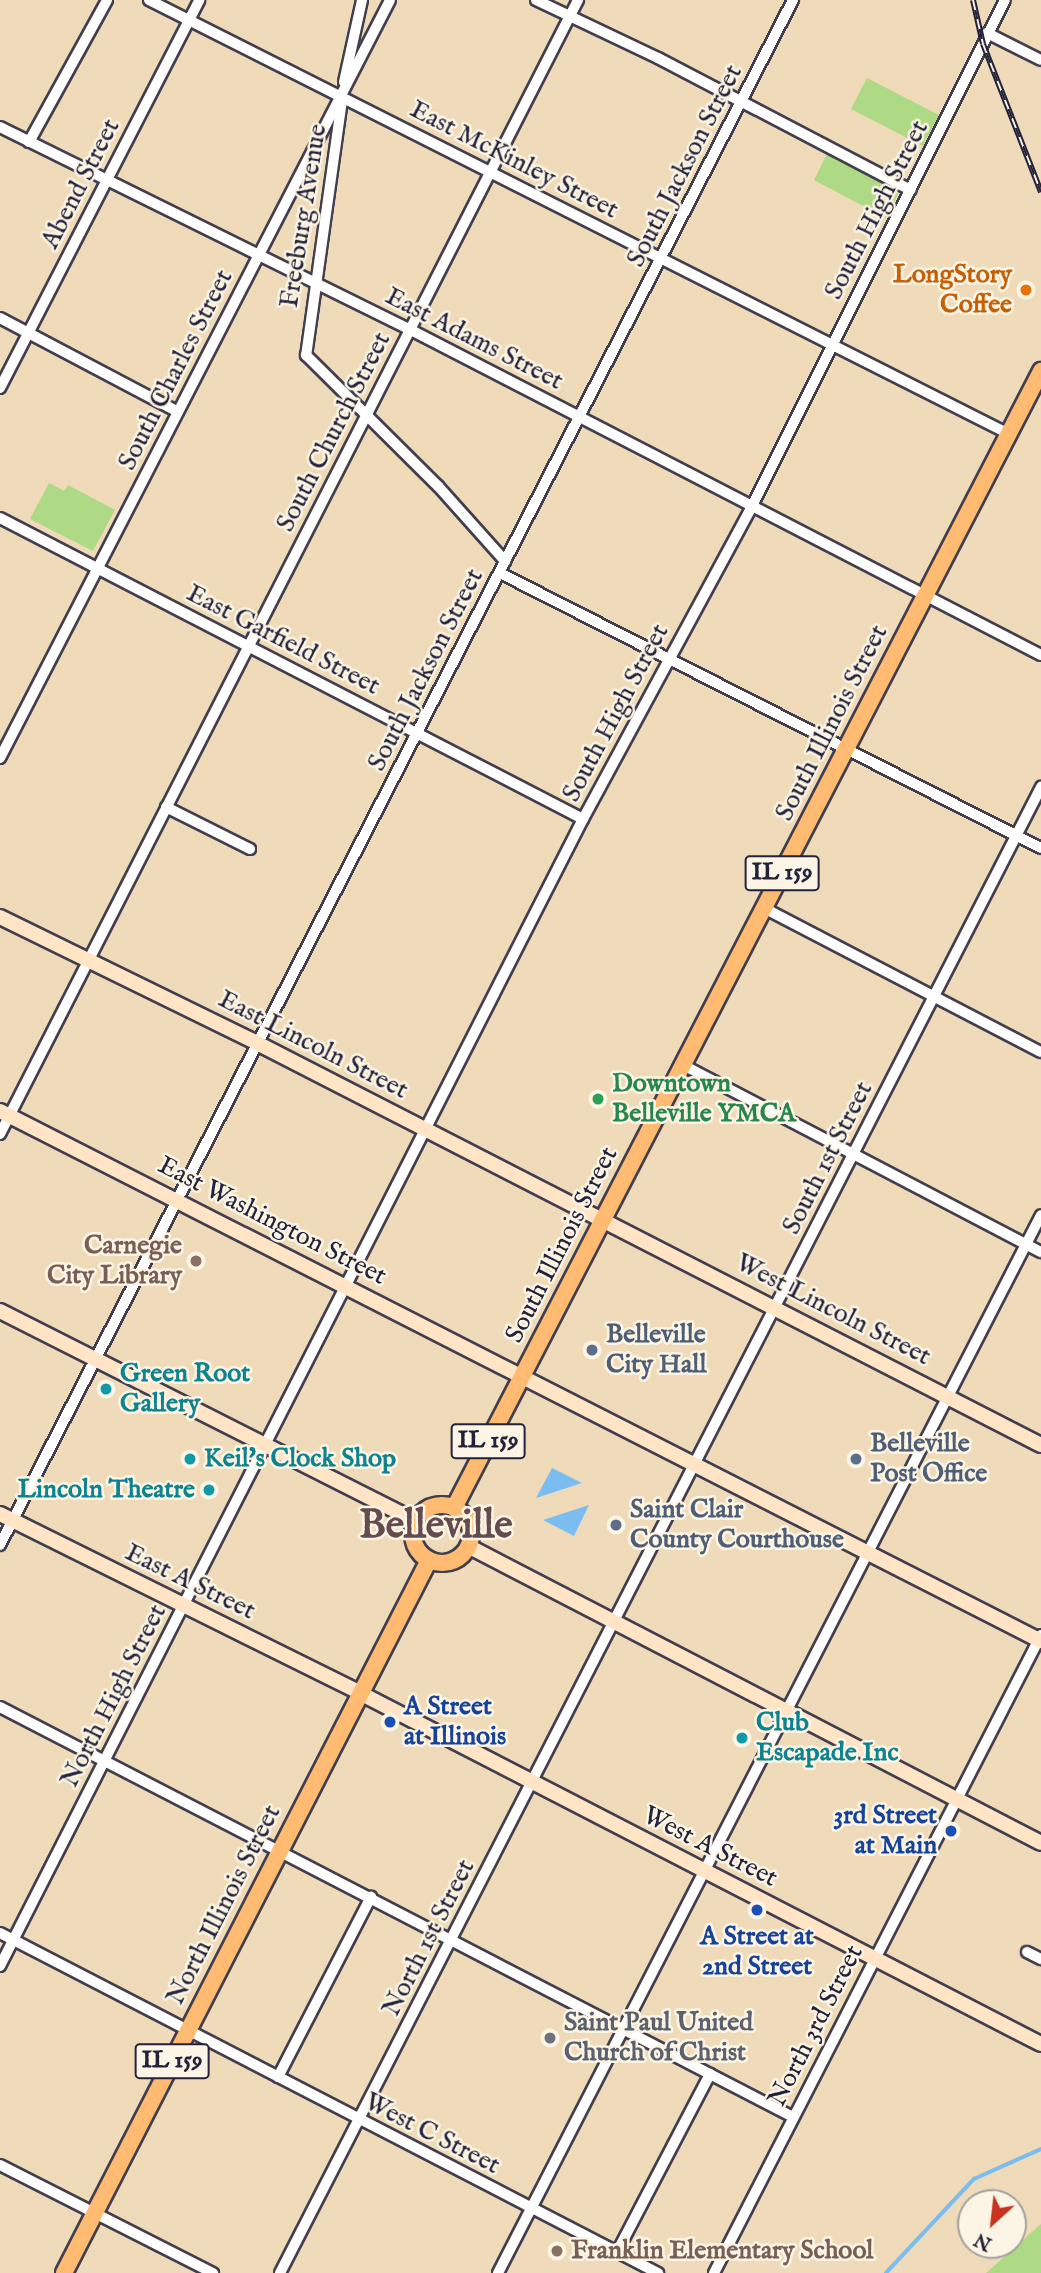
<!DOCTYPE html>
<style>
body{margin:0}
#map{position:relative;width:1041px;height:2273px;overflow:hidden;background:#efdbb9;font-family:"IM FELL English",serif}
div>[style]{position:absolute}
.green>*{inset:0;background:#aed985}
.water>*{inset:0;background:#7bbdf0}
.stream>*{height:3.5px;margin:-1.75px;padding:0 1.75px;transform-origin:1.75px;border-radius:1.75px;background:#7bbdf0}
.roads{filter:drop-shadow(2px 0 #413e4e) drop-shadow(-2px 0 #413e4e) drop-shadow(0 2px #413e4e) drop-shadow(0 -2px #413e4e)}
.street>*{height:10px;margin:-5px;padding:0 5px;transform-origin:5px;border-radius:5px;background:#fff}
.secondary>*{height:14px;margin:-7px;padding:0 7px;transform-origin:7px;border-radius:7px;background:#ffe4c6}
.primary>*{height:16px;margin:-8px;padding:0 8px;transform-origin:8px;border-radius:8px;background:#febb71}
.primary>.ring{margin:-8px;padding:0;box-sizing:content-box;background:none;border:16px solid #febb71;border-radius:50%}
.rail>*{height:6px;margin-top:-3px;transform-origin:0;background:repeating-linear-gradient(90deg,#fcf5e5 0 10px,#22223b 0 20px);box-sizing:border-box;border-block:2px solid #22223b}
.dots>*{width:19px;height:19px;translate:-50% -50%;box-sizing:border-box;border:4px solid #fcf5e5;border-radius:50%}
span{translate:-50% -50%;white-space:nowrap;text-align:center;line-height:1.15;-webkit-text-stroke:5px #fcf5e5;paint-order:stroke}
.shield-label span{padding:2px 5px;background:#fcf5e5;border:2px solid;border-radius:5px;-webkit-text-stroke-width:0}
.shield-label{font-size:24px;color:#22223b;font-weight:700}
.street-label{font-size:26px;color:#22223b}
.food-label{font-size:26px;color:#c56008;font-weight:700}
.right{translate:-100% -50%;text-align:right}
.leisure-label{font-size:26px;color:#27864d;font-weight:700}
.left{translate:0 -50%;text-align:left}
.education-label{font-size:26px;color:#785e54;font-weight:700}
.service-label{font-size:26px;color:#4e5e75;font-weight:700}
.culture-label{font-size:26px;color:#0d838f;font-weight:700}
.transit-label{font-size:26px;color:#164399;font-weight:700}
.worship-label{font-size:26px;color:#5b616d;font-weight:700}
.town-label{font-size:40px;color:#644b4d;font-weight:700}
.north{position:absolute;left:957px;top:2189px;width:70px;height:70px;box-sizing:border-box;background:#fcf5e5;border:2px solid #a5a1a1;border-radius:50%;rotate:207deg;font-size:19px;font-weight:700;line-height:28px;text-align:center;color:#22223b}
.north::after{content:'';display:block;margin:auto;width:24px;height:32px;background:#c8321e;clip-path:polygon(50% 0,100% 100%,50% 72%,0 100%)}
</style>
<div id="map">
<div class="green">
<div style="clip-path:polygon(867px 78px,939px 115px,923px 146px,851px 109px)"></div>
<div style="clip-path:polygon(827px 154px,895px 189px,898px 194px,886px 218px,814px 180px)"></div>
<div style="clip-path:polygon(49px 483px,64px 491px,68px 485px,115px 510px,93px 551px,30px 519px)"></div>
<div style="clip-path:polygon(1041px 2224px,1041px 2273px,986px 2273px)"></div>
</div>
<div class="water">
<div style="clip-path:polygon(552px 1468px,582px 1483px,536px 1498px)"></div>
<div style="clip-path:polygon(589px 1505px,574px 1536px,543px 1520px)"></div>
</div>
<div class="stream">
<div style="left:886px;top:2273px;width:129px;rotate:-46.9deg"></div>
<div style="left:974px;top:2179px;width:73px;rotate:-24.1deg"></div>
</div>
<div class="roads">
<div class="street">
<div style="left:149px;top:0;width:963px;rotate:26.78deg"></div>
<div style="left:536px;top:0;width:135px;rotate:25.4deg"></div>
<div style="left:658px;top:58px;width:285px;rotate:27.6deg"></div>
<div style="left:987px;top:33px;width:60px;rotate:26.6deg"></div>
<div style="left:344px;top:82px;width:84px;rotate:-77.6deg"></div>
<div style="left:342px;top:100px;width:258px;rotate:98deg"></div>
<div style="left:306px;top:355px;width:186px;rotate:44.8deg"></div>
<div style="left:438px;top:486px;width:101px;rotate:48.2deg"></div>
<div style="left:0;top:127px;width:456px;rotate:26.3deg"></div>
<div style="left:409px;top:329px;width:711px;rotate:27.29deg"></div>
<div style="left:29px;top:142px;width:162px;rotate:-61.2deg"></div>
<div style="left:0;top:318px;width:201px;rotate:27.8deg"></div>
<div style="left:0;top:388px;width:436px;rotate:-62.8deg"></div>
<div style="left:0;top:518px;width:656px;rotate:27.31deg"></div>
<div style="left:500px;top:573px;width:607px;rotate:26.95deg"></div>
<div style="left:0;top:758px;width:852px;rotate:-62.77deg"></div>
<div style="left:166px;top:807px;width:94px;rotate:26.6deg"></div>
<div style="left:764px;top:908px;width:312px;rotate:27.5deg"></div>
<div style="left:683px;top:1065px;width:404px;rotate:27.6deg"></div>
<div style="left:0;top:1134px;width:1273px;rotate:-62.99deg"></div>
<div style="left:0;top:1545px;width:1737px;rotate:-62.83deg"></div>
<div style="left:0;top:1707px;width:893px;rotate:27.34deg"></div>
<div style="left:0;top:1933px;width:741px;rotate:27.33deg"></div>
<div style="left:1027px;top:1952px;width:16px;rotate:27deg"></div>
<div style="left:0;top:1966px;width:1287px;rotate:-63.06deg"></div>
<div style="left:583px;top:819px;width:358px;rotate:-61.6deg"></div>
<div style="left:753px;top:504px;width:563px;rotate:-63.43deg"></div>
<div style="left:278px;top:2077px;width:203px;rotate:-62.7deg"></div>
<div style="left:0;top:2165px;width:239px;rotate:26.9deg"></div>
<div style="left:617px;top:2252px;width:201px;rotate:-62.4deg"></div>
<div style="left:280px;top:2273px;width:1670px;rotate:-62.88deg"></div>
<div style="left:498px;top:2273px;width:1189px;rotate:-62.83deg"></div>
<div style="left:714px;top:2273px;width:717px;rotate:-62.86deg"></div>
</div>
<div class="secondary">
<div style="left:0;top:917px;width:286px;rotate:26.1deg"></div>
<div style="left:257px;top:1043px;width:881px;rotate:27.15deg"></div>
<div style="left:0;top:1111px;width:1168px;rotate:26.98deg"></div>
<div style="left:0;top:1311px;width:466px;rotate:26.8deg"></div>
<div style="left:0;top:1514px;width:400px;rotate:26.4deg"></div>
<div style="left:358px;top:1692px;width:768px;rotate:27.27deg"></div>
<div style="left:468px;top:1546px;width:645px;rotate:27.4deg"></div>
</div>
<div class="primary">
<div class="ring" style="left:413px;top:1505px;width:42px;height:42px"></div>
<div style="left:454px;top:1508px;width:1280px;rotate:-62.69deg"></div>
<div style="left:64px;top:2273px;width:801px;rotate:-62.89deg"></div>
</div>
</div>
<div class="rail">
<div style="left:973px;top:0;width:45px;rotate:77.2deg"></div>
<div style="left:983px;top:44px;width:159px;rotate:68.6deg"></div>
</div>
<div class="dots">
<div style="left:1026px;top:290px;background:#e8710a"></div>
<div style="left:598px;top:1099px;background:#2e9e5b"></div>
<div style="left:196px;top:1261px;background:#8d6e63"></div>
<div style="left:592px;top:1350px;background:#5c6f8a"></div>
<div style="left:106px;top:1389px;background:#0f9aa8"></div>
<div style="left:190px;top:1459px;background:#0f9aa8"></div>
<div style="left:856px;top:1459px;background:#5c6f8a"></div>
<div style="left:209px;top:1490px;background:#0f9aa8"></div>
<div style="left:616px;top:1525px;background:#5c6f8a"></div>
<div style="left:390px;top:1722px;background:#1a4fb4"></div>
<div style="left:742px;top:1738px;background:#0f9aa8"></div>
<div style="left:951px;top:1831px;background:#1a4fb4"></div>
<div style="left:757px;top:1910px;background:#1a4fb4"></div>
<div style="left:550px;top:2038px;background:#6b7280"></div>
<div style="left:557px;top:2251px;background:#8d6e63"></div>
</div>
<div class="shield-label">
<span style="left:782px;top:873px">IL 159</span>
<span style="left:488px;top:1441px">IL 159</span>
<span style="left:172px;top:2061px">IL 159</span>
</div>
<div class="street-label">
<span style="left:514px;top:160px;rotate:27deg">East McKinley Street</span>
<span style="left:685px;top:166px;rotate:-63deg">South Jackson Street</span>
<span style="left:81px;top:184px;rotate:-63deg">Abend Street</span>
<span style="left:877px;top:210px;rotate:-63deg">South High Street</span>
<span style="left:304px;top:216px;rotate:-81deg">Freeburg Avenue</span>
<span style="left:474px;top:339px;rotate:27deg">East Adams Street</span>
<span style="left:176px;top:370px;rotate:-63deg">South Charles Street</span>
<span style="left:334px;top:432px;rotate:-63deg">South Church Street</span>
<span style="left:283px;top:640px;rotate:27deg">East Garfield Street</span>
<span style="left:426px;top:670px;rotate:-63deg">South Jackson Street</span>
<span style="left:616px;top:713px;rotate:-62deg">South High Street</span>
<span style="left:832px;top:723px;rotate:-63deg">South Illinois Street</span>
<span style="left:313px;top:1045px;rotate:27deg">East Lincoln Street</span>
<span style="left:828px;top:1158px;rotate:-63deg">South 1st Street</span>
<span style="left:272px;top:1221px;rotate:27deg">East Washington Street</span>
<span style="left:562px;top:1245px;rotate:-63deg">South Illinois Street</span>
<span style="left:833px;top:1310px;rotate:27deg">West Lincoln Street</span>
<span style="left:190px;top:1582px;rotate:26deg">East A Street</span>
<span style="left:114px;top:1696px;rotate:-63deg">North High Street</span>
<span style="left:710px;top:1847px;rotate:27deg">West A Street</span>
<span style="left:224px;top:1905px;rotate:-63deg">North Illinois Street</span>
<span style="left:429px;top:1938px;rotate:-63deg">North 1st Street</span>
<span style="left:816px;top:2026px;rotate:-63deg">North 3rd Street</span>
<span style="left:432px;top:2134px;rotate:27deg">West C Street</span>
</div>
<div class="food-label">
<span class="right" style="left:1012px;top:290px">LongStory<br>Coffee</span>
</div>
<div class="leisure-label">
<span class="left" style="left:612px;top:1099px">Downtown<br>Belleville YMCA</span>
</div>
<div class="education-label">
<span class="right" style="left:182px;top:1261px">Carnegie<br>City Library</span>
<span class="left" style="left:571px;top:2251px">Franklin Elementary School</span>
</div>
<div class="service-label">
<span class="left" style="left:606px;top:1350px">Belleville<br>City Hall</span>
<span class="left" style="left:870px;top:1459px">Belleville<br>Post Office</span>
<span class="left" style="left:630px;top:1525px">Saint Clair<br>County Courthouse</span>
</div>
<div class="culture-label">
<span class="left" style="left:120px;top:1389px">Green Root<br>Gallery</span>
<span class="left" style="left:204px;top:1459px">Keil's Clock Shop</span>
<span class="right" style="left:195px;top:1490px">Lincoln Theatre</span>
<span class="left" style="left:756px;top:1738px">Club<br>Escapade Inc</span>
</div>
<div class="transit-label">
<span class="left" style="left:404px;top:1722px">A Street<br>at Illinois</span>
<span class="right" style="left:937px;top:1831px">3rd Street<br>at Main</span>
<span style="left:757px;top:1952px">A Street at<br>2nd Street</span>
</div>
<div class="worship-label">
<span class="left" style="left:564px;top:2038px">Saint Paul United<br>Church of Christ</span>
</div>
<div class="town-label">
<span style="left:436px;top:1527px">Belleville</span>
</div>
<div class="north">N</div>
</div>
